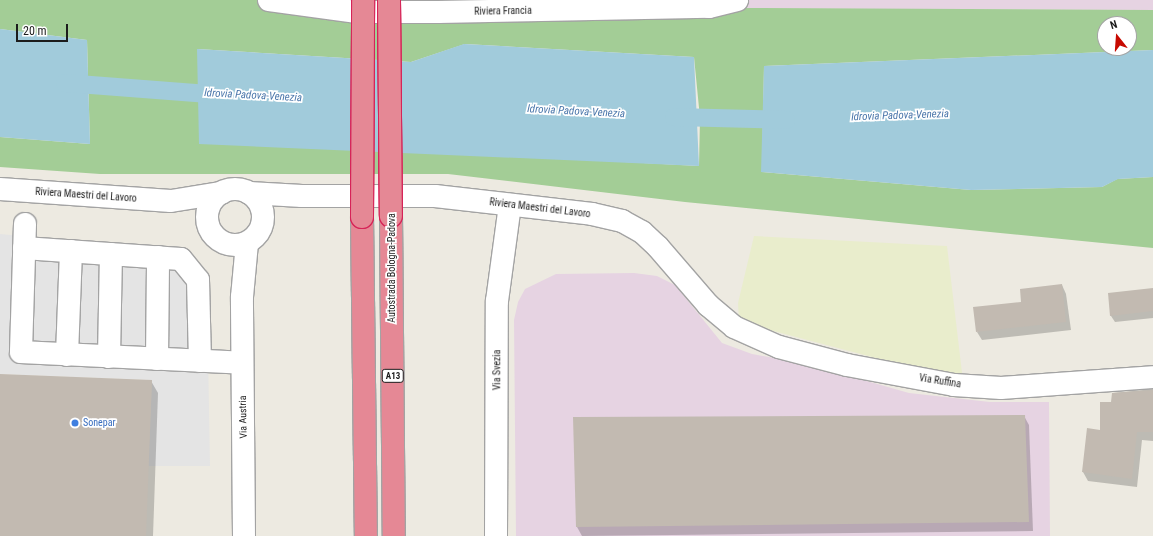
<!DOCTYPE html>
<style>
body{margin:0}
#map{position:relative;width:1153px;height:536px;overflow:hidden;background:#edeae1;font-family:"Roboto Condensed",sans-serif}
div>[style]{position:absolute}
.industrial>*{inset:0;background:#e6d3e2}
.farmland>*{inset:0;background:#e9edcc}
.forest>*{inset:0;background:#a3cd96}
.parking>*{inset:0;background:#e4e4e4}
.water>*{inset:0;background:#a1cbdb}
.shadow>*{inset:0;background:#0003}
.canal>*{height:18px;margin:-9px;padding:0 9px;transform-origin:9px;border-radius:9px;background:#a1cbdb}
.building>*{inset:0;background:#c2bab1}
.roads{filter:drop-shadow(1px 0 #a3a3a3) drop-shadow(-1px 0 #a3a3a3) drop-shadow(0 1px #a3a3a3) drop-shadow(0 -1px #a3a3a3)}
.minor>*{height:22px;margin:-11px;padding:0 11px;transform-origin:11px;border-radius:11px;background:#fff}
.minor>.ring{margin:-11px;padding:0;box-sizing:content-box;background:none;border:22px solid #fff;border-radius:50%}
.highway>*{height:22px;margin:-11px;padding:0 11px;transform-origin:11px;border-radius:11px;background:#e58895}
.bridges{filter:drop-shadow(1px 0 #d62458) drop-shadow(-1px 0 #d62458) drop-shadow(0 1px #d62458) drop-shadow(0 -1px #d62458)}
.highway-bridge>*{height:22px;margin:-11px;padding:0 11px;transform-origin:11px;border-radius:11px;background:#e58895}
.dots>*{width:11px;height:11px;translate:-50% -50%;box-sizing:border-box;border:2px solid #fff;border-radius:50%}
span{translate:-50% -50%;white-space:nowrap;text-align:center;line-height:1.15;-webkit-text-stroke:3.5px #fff;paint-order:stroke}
.shield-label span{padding:1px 3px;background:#fff;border:1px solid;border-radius:3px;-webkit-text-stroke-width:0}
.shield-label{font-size:9px;color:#1c1c1c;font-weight:700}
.street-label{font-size:10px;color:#1c1c1c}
.shop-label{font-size:10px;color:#366cbe}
.left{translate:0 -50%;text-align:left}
.water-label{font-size:11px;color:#4975aa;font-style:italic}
.north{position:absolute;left:1097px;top:16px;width:40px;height:40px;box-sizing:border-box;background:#fff;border:1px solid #a4a4a4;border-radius:50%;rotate:343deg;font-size:11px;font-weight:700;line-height:16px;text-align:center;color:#1c1c1c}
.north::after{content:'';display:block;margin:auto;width:14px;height:18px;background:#c70a01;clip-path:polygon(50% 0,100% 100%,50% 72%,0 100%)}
.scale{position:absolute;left:16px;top:24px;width:52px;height:18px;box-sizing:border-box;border:2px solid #1c1c1c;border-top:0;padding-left:5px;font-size:12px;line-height:14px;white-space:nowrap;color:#1c1c1c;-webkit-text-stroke:3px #fff;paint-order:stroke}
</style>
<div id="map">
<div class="industrial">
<div style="clip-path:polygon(438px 0,1153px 0,1153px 10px,631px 8px,438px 16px)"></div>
<div style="clip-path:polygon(634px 273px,657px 276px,675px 285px,722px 343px,752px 354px,807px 364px,909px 393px,990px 402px,1049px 402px,1050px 536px,516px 536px,514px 320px,518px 302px,525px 289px,556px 274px)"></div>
</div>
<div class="farmland">
<div style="clip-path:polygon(754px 236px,947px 246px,963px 381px,739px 322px,738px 303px)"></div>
</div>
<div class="forest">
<div style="clip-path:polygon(evenodd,0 0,271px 0,438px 12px,752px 8px,1153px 10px,1153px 50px,764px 66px,762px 172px,971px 190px,1102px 187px,1117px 179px,1153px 177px,1153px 248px,685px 202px,448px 174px,100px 174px,0 167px,0 137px,90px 144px,87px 40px,0 29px,0 0,1105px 24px,1129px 24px,1129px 48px,1105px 48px,1105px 24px,0 0,465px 44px,694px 57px,700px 118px,699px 166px,457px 153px,197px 49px,411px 62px,465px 44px)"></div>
</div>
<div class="parking">
<div style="clip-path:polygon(0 234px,170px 250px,207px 296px,210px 466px,148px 466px,152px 380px,0 374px)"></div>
</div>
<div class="water">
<div style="clip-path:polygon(0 29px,87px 40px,90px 144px,0 137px)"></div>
<div style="clip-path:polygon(464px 44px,694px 57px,699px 166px,199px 144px,197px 49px,411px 62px)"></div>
<div style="clip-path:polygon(1153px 50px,1153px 177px,1118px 179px,1102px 187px,971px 190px,761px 172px,764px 66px)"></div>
</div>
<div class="shadow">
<div style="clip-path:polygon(1062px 285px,1066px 294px,1071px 330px,982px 340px,977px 332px,1022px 302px)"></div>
<div style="clip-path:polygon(1153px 290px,1153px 318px,1115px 322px,1111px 316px,1109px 294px)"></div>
<div style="clip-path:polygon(0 375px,151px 381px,158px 393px,153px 536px,0 536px)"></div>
<div style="clip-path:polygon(1153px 389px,1153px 441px,1142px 440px,1137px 487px,1088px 481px,1083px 472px,1112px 403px,1113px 393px)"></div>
<div style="clip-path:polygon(1024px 416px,1029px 425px,1033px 531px,582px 536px,577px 527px,574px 418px)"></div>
</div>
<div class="canal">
<div style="left:65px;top:83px;width:157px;rotate:4.4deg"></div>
<div style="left:674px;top:117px;width:112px;rotate:1.5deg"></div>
</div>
<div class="building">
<div style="clip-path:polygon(1062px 284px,1066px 322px,976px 332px,973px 307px,1021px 302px,1020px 289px)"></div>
<div style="clip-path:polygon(1153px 288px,1153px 311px,1110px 316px,1108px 293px)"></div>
<div style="clip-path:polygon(0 374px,152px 380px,146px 536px,0 536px)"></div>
<div style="clip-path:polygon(1153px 390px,1153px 432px,1137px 432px,1132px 479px,1082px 472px,1087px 428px,1100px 430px,1100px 402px,1111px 402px,1112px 393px)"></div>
<div style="clip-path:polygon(1025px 415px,1029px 522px,576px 527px,573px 417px)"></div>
</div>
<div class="roads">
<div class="minor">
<div style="left:269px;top:0;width:89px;rotate:7.8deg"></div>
<div style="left:357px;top:12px;width:81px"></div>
<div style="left:438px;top:12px;width:271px;rotate:-1.1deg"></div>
<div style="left:709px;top:7px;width:29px;rotate:-14deg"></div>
<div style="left:0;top:189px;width:171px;rotate:4deg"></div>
<div style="left:171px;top:201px;width:51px;rotate:-9.1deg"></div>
<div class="ring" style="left:207px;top:189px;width:34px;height:34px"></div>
<div style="left:249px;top:193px;width:53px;rotate:3.2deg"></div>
<div style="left:302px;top:196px;width:133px"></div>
<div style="left:435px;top:196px;width:158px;rotate:6.5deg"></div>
<div style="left:592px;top:214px;width:31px;rotate:13deg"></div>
<div style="left:622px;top:221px;width:23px;rotate:29deg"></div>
<div style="left:642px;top:232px;width:22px;rotate:43deg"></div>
<div style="left:658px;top:247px;width:77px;rotate:49.2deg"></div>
<div style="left:708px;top:305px;width:34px;rotate:40deg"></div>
<div style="left:734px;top:327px;width:49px;rotate:24deg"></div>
<div style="left:779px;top:347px;width:70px;rotate:14.8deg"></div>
<div style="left:847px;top:365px;width:109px;rotate:10.6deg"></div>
<div style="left:954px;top:385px;width:47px;rotate:3.7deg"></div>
<div style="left:1001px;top:388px;width:152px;rotate:-4.1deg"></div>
<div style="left:25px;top:224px;width:128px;rotate:91.8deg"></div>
<div style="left:21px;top:352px;width:221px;rotate:2.8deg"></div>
<div style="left:24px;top:248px;width:157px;rotate:4deg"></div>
<div style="left:181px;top:259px;width:27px;rotate:51deg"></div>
<div style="left:198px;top:280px;width:81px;rotate:88.6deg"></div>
<div style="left:67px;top:355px;width:104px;rotate:-87.8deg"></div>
<div style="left:109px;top:357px;width:103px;rotate:-88.9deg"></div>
<div style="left:157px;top:359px;width:102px;rotate:-89.4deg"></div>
<div style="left:244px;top:536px;width:239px;rotate:-90.5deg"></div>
<div style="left:242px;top:297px;width:54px;rotate:-84.7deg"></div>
<div style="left:496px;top:536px;width:235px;rotate:-89.8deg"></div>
<div style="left:497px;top:301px;width:97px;rotate:-82.3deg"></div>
</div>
<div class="highway">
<div style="left:391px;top:216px;width:320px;rotate:89.5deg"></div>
<div style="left:362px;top:217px;width:319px;rotate:89.3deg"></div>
</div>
</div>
<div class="bridges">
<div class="highway-bridge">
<div style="left:389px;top:0;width:216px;rotate:89.5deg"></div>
<div style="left:362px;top:217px;width:217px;rotate:-89.7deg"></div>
</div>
</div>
<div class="dots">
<div style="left:75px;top:423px;background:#3f7fe0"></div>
</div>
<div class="shield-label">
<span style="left:393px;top:376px">A13</span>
</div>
<div class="street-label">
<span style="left:503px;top:11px;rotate:-1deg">Riviera Francia</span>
<span style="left:86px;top:195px;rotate:4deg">Riviera Maestri del Lavoro</span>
<span style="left:540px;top:208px;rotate:7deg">Riviera Maestri del Lavoro</span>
<span style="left:392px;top:268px;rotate:-90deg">Autostrada Bologna-Padova</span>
<span style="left:497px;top:370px;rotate:-90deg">Via Svezia</span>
<span style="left:940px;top:381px;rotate:9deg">Via Ruffina</span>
<span style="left:243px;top:417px;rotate:-91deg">Via Austria</span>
</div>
<div class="shop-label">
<span class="left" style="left:83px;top:423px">Sonepar</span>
</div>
<div class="water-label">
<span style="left:253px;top:96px;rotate:3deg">Idrovia Padova-Venezia</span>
<span style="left:576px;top:112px;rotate:3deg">Idrovia Padova-Venezia</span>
<span style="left:900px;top:116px;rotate:-2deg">Idrovia Padova-Venezia</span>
</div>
<div class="north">N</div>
<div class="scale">20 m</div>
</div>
